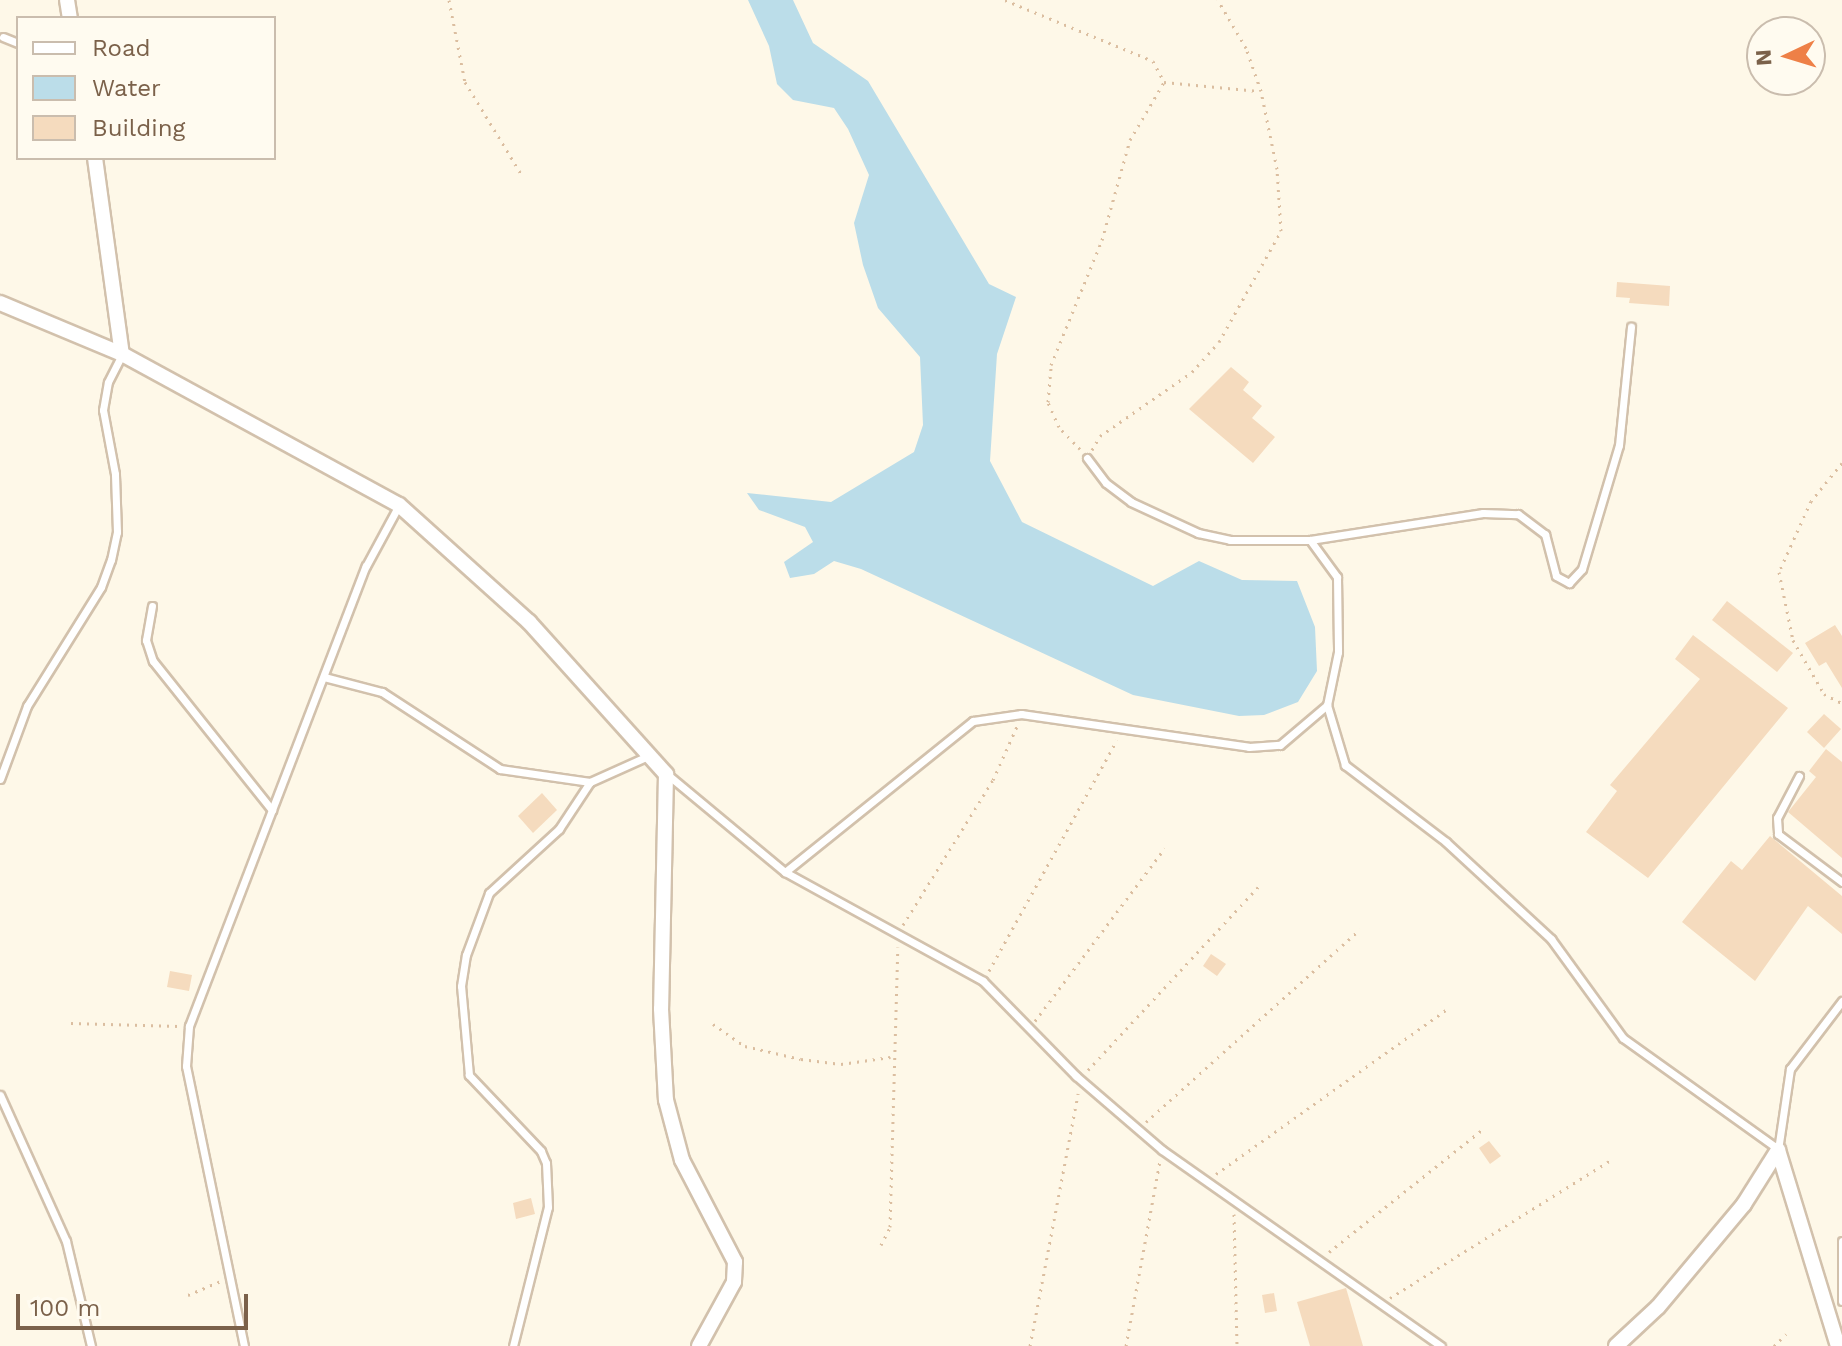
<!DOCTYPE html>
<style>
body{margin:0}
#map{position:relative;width:1842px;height:1346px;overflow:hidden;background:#fef8e8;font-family:"Work Sans",sans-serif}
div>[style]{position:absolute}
.water>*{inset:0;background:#bbdde9}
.building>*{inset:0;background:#f5dbbe}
.path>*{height:3px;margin-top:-1.5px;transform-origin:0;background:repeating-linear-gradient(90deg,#dbbea0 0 2px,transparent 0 8px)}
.roads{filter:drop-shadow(2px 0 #d2c1ac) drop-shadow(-2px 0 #d2c1ac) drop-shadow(0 2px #d2c1ac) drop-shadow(0 -2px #d2c1ac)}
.lane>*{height:7px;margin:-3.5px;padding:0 3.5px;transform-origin:3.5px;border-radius:3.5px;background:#fff}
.street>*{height:14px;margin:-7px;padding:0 7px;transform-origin:7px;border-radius:7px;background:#fff}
span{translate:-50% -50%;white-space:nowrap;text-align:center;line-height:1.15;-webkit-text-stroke:7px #fffbf0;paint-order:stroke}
.legend{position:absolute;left:16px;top:16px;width:260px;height:144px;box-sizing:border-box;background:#fffbf0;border:2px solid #cabdae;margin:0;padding:10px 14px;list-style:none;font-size:24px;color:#7b614a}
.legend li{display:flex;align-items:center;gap:16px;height:40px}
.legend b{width:40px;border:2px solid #cabdae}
.north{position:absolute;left:1746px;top:16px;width:80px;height:80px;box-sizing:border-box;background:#fffbf0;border:2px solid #cabdae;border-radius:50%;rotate:266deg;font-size:22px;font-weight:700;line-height:32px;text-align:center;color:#7b614a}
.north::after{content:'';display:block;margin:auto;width:28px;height:36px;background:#ee8047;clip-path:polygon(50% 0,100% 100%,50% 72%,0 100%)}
.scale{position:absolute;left:16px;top:1294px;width:232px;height:36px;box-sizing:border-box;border:4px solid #7b614a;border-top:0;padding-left:10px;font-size:24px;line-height:28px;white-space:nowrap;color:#7b614a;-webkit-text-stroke:6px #fffbf0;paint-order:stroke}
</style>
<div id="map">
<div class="water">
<div style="clip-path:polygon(748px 0,793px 0,813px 43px,868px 81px,989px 284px,1016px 297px,997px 354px,990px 461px,1022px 522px,1153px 586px,1199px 561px,1242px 580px,1297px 581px,1315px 627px,1317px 671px,1298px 702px,1264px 715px,1239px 716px,1133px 695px,861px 569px,834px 561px,814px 574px,790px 578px,784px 562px,813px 542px,805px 527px,759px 510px,747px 493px,831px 502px,914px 452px,923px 425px,920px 357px,878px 308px,863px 265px,854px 223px,869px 175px,848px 129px,834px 108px,793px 100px,777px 84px,769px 46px)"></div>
</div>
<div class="building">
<div style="clip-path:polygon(1617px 282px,1670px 286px,1669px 306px,1629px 303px,1630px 298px,1616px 297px)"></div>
<div style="clip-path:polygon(1231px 367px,1249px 382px,1243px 390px,1262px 406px,1252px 418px,1275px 437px,1253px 463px,1189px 409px)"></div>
<div style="clip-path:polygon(1727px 601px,1793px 653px,1777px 672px,1712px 620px)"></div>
<div style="clip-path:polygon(1835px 625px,1842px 636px,1842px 688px,1826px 662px,1819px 666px,1805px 643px)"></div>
<div style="clip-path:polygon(1693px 635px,1788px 708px,1648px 878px,1586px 832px,1617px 791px,1610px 785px,1700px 679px,1675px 659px)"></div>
<div style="clip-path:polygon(1824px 714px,1841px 729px,1824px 748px,1807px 732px)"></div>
<div style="clip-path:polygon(1826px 749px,1842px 762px,1842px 858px,1788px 812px,1816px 777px,1809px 771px)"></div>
<div style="clip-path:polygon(542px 793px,557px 810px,533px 833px,518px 816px)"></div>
<div style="clip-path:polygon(1770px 836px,1842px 896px,1842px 934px,1808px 906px,1755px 981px,1682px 922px,1731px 861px,1742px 870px)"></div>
<div style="clip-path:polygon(1211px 954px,1226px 964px,1217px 976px,1203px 966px)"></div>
<div style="clip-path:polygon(170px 971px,192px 975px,189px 991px,167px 987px)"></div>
<div style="clip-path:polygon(1489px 1141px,1501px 1156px,1490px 1164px,1479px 1148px)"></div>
<div style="clip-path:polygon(531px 1198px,535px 1214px,516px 1219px,513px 1203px)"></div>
<div style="clip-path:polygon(1346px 1288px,1363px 1346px,1310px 1346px,1297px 1302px)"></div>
<div style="clip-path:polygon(1274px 1293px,1277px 1311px,1265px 1313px,1262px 1295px)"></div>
</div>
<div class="path">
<div style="left:449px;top:0;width:84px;rotate:79deg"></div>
<div style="left:465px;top:82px;width:111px;rotate:58.6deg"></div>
<div style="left:1005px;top:0;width:160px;rotate:22.4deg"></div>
<div style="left:1153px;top:61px;width:24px;rotate:62deg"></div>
<div style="left:1164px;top:82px;width:95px;rotate:5.4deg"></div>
<div style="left:1080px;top:449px;width:30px;rotate:-134deg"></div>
<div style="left:1059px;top:427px;width:27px;rotate:-114deg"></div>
<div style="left:1048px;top:402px;width:37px;rotate:-85deg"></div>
<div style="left:1051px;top:365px;width:135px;rotate:-67.8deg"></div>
<div style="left:1102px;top:240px;width:104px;rotate:-74.4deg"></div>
<div style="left:1130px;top:140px;width:67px;rotate:-59.6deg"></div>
<div style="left:1092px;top:450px;width:16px;rotate:-60deg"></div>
<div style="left:1100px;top:436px;width:112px;rotate:-34.8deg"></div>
<div style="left:1192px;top:372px;width:40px;rotate:-48deg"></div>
<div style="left:1219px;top:342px;width:127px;rotate:-60.8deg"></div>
<div style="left:1281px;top:231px;width:62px;rotate:-93.7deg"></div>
<div style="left:1277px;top:169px;width:80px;rotate:-101.6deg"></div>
<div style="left:1261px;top:91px;width:46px;rotate:-109.2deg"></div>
<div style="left:1246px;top:48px;width:56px;rotate:-120.3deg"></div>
<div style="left:1842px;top:463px;width:49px;rotate:129.2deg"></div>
<div style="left:1811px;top:501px;width:78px;rotate:114.3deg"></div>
<div style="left:1779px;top:572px;width:69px;rotate:78.4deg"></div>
<div style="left:1793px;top:640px;width:62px;rotate:60.1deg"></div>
<div style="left:1824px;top:694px;width:20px;rotate:27deg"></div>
<div style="left:903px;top:925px;width:171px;rotate:-58.2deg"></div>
<div style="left:993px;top:780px;width:61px;rotate:-65.9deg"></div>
<div style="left:989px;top:971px;width:264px;rotate:-61deg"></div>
<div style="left:1035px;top:1021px;width:216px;rotate:-53.1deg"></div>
<div style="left:71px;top:1023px;width:108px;rotate:1.6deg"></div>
<div style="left:713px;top:1024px;width:39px;rotate:35deg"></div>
<div style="left:745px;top:1046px;width:57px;rotate:13.1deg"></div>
<div style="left:801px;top:1059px;width:40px;rotate:7.1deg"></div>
<div style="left:841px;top:1064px;width:50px;rotate:-8deg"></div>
<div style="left:1088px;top:1070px;width:254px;rotate:-47.1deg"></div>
<div style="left:1146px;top:1122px;width:288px;rotate:-42deg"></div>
<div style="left:1216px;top:1174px;width:287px;rotate:-35.5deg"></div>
<div style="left:1234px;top:1214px;width:132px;rotate:88.7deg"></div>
<div style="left:881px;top:1245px;width:20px;rotate:-63deg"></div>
<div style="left:890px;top:1227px;width:280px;rotate:-88.4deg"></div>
<div style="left:1329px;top:1252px;width:196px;rotate:-38.6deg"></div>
<div style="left:188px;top:1295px;width:36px;rotate:-23deg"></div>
<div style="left:1390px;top:1298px;width:261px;rotate:-32deg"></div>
<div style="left:1030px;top:1346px;width:257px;rotate:-79.2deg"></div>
<div style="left:1126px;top:1346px;width:188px;rotate:-79.6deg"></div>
<div style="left:1774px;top:1346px;width:17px;rotate:-45deg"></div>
</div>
<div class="roads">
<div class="lane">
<div style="left:3px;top:37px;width:16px;rotate:22deg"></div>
<div style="left:1087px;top:458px;width:31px;rotate:53deg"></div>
<div style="left:1106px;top:483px;width:31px;rotate:37deg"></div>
<div style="left:1131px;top:502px;width:74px;rotate:24.8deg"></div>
<div style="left:1198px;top:533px;width:33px;rotate:12deg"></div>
<div style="left:1230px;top:540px;width:80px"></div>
<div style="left:1310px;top:540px;width:175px;rotate:-8.9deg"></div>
<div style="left:1483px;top:513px;width:35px;rotate:2deg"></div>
<div style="left:1518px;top:514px;width:34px;rotate:37deg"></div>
<div style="left:1545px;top:534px;width:43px;rotate:75.3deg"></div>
<div style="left:1556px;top:576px;width:15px;rotate:28deg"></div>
<div style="left:1569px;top:583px;width:19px;rotate:-47deg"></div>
<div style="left:1582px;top:569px;width:129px;rotate:-73.4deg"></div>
<div style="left:1619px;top:445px;width:119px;rotate:-84.2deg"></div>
<div style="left:1310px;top:540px;width:46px;rotate:53.9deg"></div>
<div style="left:1337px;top:577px;width:75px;rotate:89.2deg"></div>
<div style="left:1338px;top:652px;width:54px;rotate:101.7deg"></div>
<div style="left:1327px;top:705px;width:63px;rotate:73.3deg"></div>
<div style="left:1345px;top:765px;width:127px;rotate:37.3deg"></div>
<div style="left:1446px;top:842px;width:143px;rotate:42.7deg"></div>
<div style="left:1551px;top:939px;width:122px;rotate:54deg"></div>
<div style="left:1623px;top:1038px;width:191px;rotate:35.6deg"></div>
<div style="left:152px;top:606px;width:35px;rotate:100deg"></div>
<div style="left:146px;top:640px;width:22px;rotate:72deg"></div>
<div style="left:153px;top:661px;width:191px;rotate:51.4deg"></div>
<div style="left:324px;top:677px;width:60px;rotate:14.5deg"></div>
<div style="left:382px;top:692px;width:141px;rotate:33.1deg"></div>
<div style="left:500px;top:769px;width:91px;rotate:8.2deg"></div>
<div style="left:590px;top:782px;width:66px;rotate:-24.2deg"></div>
<div style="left:668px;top:775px;width:152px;rotate:39.7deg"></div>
<div style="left:785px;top:872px;width:226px;rotate:28.8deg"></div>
<div style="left:983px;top:981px;width:133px;rotate:45.6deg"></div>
<div style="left:1076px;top:1076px;width:113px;rotate:40.7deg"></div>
<div style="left:1162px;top:1150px;width:341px;rotate:35.1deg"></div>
<div style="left:1799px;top:776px;width:47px;rotate:117.6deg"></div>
<div style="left:1777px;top:818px;width:16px;rotate:86deg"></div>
<div style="left:1778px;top:834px;width:80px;rotate:36.9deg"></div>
<div style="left:0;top:779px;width:78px;rotate:-69.7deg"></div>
<div style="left:27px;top:706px;width:140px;rotate:-58.1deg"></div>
<div style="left:101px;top:587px;width:29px;rotate:-70deg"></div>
<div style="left:111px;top:560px;width:29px;rotate:-78deg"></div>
<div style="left:117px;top:532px;width:58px;rotate:-92deg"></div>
<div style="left:115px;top:474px;width:65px;rotate:-100.6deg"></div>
<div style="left:103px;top:410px;width:28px;rotate:-80deg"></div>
<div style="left:108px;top:382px;width:31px;rotate:-63deg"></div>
<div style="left:785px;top:872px;width:241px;rotate:-38.8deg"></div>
<div style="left:973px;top:721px;width:49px;rotate:-8.3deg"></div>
<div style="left:1021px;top:714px;width:230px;rotate:8.2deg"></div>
<div style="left:1249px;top:747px;width:31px;rotate:-4deg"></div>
<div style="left:1280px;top:745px;width:62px;rotate:-40.4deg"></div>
<div style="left:0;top:1095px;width:160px;rotate:65.7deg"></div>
<div style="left:66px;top:1241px;width:108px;rotate:76.6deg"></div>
<div style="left:1778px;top:1150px;width:82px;rotate:-81.6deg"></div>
<div style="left:1790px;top:1069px;width:86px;rotate:-52.6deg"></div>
<div style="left:1842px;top:1241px;width:60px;rotate:90deg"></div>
<div style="left:244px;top:1346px;width:286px;rotate:-101.7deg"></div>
<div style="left:186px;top:1066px;width:40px;rotate:-85.7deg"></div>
<div style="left:189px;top:1026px;width:493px;rotate:-69deg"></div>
<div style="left:366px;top:566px;width:69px;rotate:-61.6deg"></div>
<div style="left:513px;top:1346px;width:143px;rotate:-75.9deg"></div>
<div style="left:548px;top:1207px;width:44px;rotate:-92.6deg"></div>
<div style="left:546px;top:1163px;width:13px;rotate:-113deg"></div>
<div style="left:541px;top:1151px;width:105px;rotate:-133.5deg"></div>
<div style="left:469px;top:1075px;width:89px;rotate:-95.1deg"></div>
<div style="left:461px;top:986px;width:31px;rotate:-81deg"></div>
<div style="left:466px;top:955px;width:66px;rotate:-69.6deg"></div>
<div style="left:489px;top:893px;width:95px;rotate:-42.4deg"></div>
<div style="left:559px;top:829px;width:56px;rotate:-56.6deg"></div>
</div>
<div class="street">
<div style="left:67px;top:0;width:18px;rotate:81deg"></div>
<div style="left:95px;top:158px;width:198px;rotate:82.2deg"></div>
<div style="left:0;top:303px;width:132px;rotate:22.7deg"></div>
<div style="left:122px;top:354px;width:315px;rotate:28.6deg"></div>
<div style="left:399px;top:505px;width:175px;rotate:42deg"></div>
<div style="left:529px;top:622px;width:205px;rotate:48deg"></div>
<div style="left:666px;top:774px;width:235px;rotate:91.2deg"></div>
<div style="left:661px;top:1009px;width:91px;rotate:86.9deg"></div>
<div style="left:666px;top:1100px;width:62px;rotate:75.1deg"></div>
<div style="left:682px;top:1160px;width:115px;rotate:62.5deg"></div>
<div style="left:735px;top:1262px;width:20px;rotate:93deg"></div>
<div style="left:734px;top:1282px;width:73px;rotate:118.7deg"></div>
<div style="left:1778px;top:1150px;width:205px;rotate:73deg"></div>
<div style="left:1616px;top:1346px;width:57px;rotate:-42.9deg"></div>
<div style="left:1658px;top:1307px;width:134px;rotate:-50.1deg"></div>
<div style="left:1744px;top:1204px;width:64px;rotate:-57.8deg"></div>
</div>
</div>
<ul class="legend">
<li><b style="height:10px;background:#fff"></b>Road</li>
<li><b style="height:22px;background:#bbdde9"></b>Water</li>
<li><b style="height:22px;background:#f5dbbe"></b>Building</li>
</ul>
<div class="north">N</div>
<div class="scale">100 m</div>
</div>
